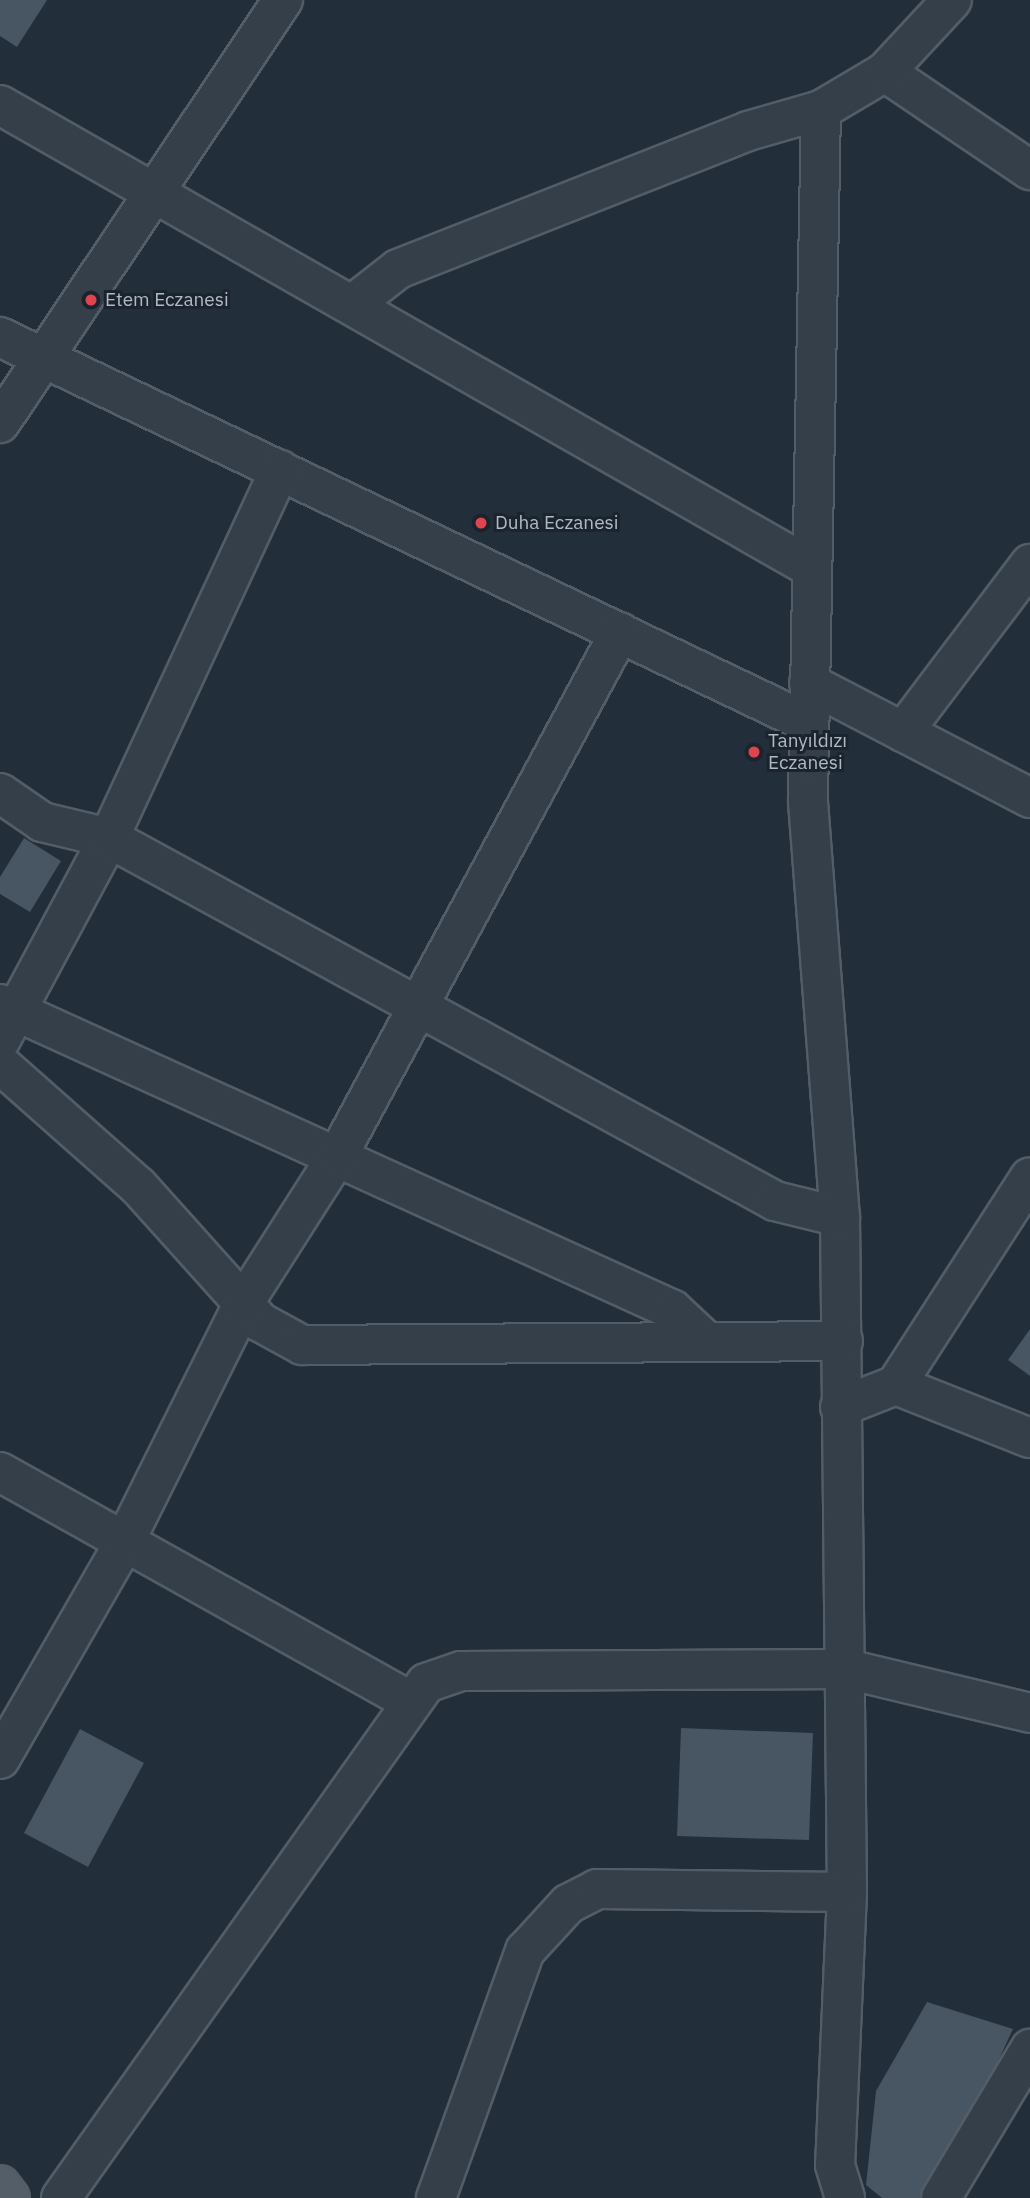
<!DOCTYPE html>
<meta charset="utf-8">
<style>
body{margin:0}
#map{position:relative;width:1030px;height:2198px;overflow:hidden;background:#222e39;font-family:"IBM Plex Sans",sans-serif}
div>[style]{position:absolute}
.building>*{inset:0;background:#485562}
.roads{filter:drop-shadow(2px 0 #535d67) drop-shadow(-2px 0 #535d67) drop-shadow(0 2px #535d67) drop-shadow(0 -2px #535d67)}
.minor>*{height:38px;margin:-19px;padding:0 19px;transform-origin:19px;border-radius:19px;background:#353f49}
.primary>*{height:38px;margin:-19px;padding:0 19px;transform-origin:19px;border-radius:19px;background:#535e69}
.dots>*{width:19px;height:19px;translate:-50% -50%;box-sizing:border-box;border:4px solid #1b242e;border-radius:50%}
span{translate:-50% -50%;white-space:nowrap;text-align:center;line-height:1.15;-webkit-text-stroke:6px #1b242e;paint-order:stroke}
.poi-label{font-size:19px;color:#b0bac5}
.left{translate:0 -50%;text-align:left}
</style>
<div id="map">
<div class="building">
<div style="clip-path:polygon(0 0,47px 0,17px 47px,0 36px)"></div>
<div style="clip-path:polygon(24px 838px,61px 861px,30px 912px,0 894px,0 877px)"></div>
<div style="clip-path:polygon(1030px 1329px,1030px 1376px,1008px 1360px)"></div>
<div style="clip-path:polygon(681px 1728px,813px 1733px,809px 1840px,677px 1836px)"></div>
<div style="clip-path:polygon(80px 1729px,144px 1763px,88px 1867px,24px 1833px)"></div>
<div style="clip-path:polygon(927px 2002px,1013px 2029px,964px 2135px,923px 2198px,882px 2198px,866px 2185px,876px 2091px)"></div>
</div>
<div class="roads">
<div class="minor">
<div style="left:885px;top:72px;width:175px;rotate:34.1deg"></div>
<div style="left:0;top:105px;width:932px;rotate:29.7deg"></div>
<div style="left:821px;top:110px;width:692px;rotate:91.08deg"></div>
<div style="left:808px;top:802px;width:416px;rotate:85.6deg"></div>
<div style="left:840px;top:1217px;width:675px;rotate:89.41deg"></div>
<div style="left:847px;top:1892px;width:273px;rotate:92.5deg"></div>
<div style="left:835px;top:2165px;width:34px;rotate:73deg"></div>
<div style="left:352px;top:305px;width:58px;rotate:-38deg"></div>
<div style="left:398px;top:269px;width:376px;rotate:-21.5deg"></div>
<div style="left:748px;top:131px;width:76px;rotate:-16deg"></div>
<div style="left:821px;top:110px;width:74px;rotate:-30.7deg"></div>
<div style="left:885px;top:72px;width:98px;rotate:-47.1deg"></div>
<div style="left:0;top:337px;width:895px;rotate:25.53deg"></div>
<div style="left:0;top:423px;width:509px;rotate:-56.22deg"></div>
<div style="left:809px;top:683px;width:249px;rotate:27.5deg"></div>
<div style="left:903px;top:732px;width:211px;rotate:-52.9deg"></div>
<div style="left:0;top:793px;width:51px;rotate:34.6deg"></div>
<div style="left:42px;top:822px;width:69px;rotate:13.4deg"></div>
<div style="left:109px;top:838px;width:759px;rotate:28.59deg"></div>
<div style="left:775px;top:1201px;width:67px;rotate:13.8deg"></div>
<div style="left:0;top:1004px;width:739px;rotate:24.45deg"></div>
<div style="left:673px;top:1310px;width:45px;rotate:43.2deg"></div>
<div style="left:0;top:1041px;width:230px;rotate:-61.8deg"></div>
<div style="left:109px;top:838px;width:406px;rotate:-65.1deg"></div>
<div style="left:0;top:1064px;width:184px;rotate:41.5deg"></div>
<div style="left:138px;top:1186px;width:183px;rotate:48.1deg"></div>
<div style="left:260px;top:1322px;width:48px;rotate:28.7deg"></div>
<div style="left:302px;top:1345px;width:541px;rotate:-0.42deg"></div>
<div style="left:896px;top:1385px;width:144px;rotate:21.6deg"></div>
<div style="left:840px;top:1407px;width:60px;rotate:-21.4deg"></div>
<div style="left:896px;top:1385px;width:247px;rotate:-57.2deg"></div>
<div style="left:0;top:1472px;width:467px;rotate:29.2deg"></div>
<div style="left:0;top:1759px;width:249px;rotate:-60.1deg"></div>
<div style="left:124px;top:1543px;width:267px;rotate:-63.5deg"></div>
<div style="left:243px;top:1304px;width:177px;rotate:-57.5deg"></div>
<div style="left:338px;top:1155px;width:594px;rotate:-61.67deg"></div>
<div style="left:61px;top:2198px;width:631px;rotate:-54.67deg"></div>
<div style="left:426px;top:1683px;width:37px;rotate:-19deg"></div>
<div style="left:461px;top:1671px;width:386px;rotate:-0.3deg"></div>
<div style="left:847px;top:1669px;width:188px;rotate:13.5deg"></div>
<div style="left:436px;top:2198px;width:263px;rotate:-70.2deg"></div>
<div style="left:525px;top:1951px;width:64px;rotate:-47.5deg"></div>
<div style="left:568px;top:1904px;width:33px;rotate:-27deg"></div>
<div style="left:597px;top:1889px;width:250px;rotate:0.7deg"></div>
<div style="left:941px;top:2198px;width:174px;rotate:-59.1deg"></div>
</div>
<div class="primary">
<div style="left:0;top:2185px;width:16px;rotate:52deg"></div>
</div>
</div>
<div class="dots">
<div style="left:91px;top:300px;background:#e0444e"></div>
<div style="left:481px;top:523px;background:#e0444e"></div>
<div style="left:754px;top:752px;background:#e0444e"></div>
</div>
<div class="poi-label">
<span class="left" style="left:105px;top:300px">Etem Eczanesi</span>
<span class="left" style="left:495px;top:523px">Duha Eczanesi</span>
<span class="left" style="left:768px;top:752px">Tanyıldızı<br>Eczanesi</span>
</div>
</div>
